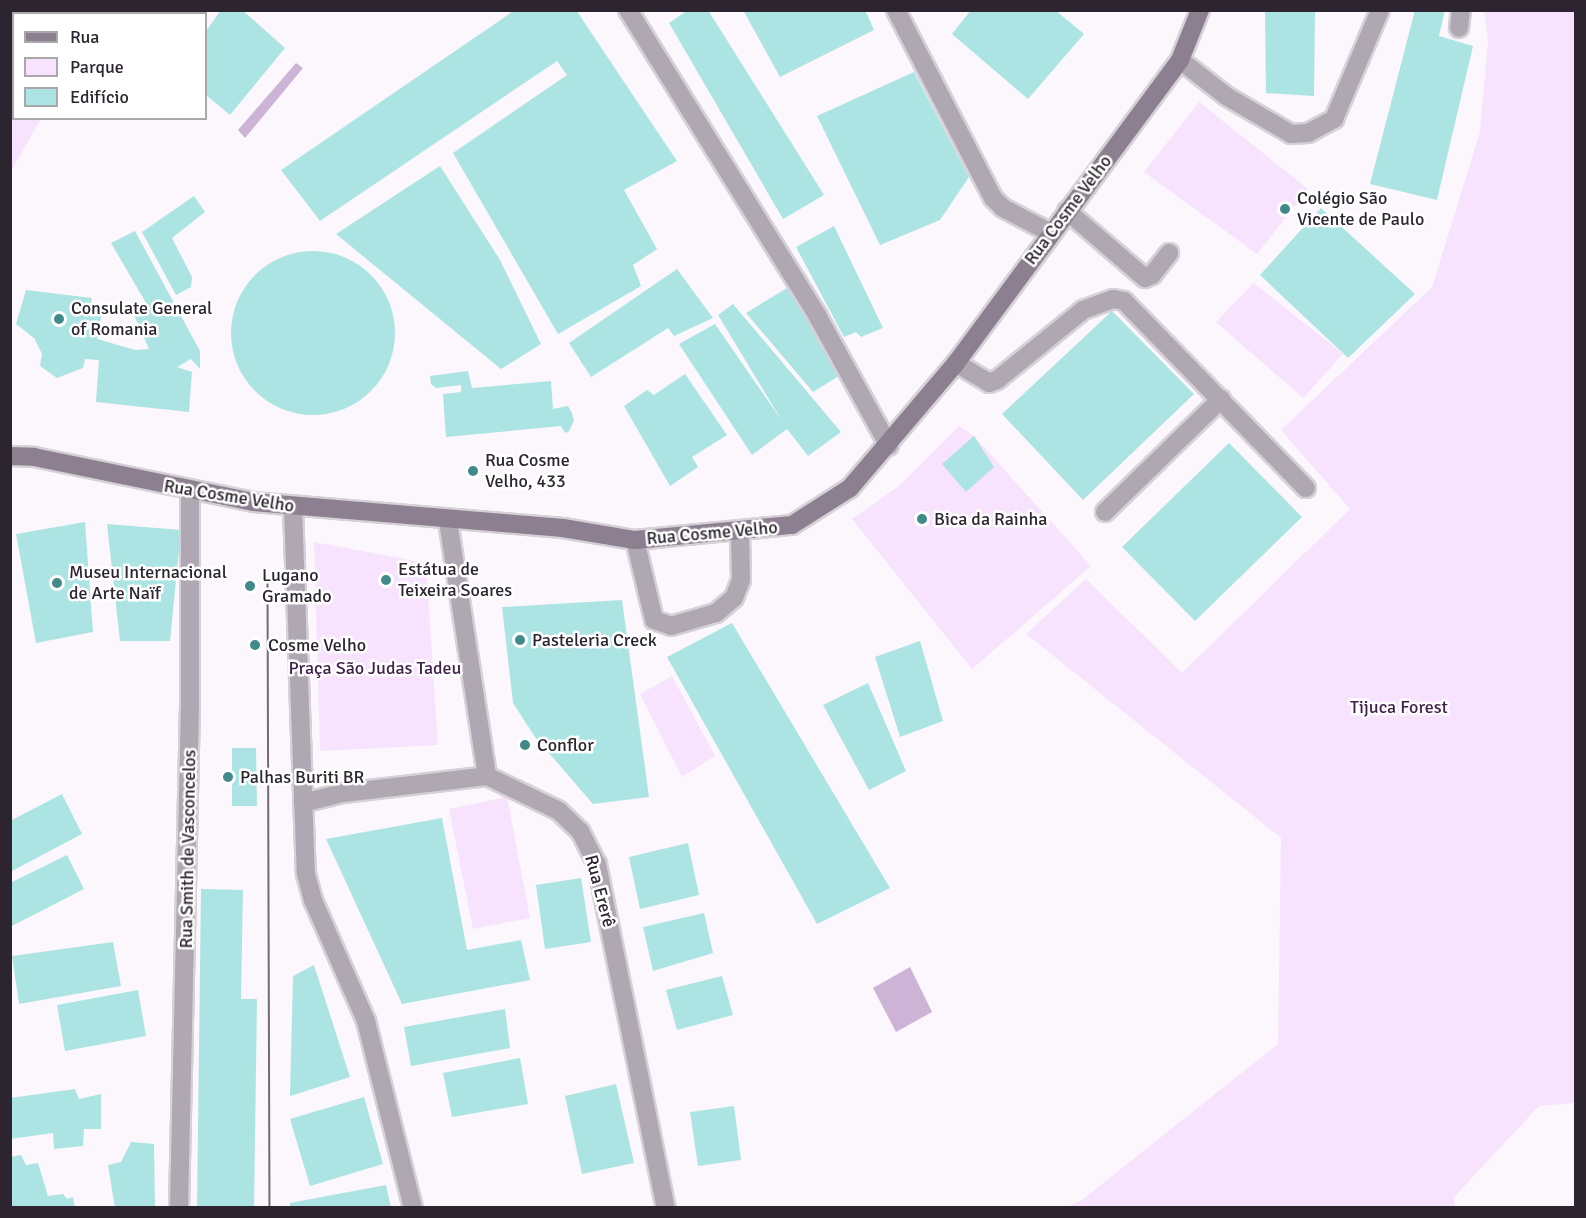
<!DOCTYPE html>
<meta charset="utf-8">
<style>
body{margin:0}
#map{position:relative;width:1586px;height:1218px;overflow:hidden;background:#fbf7fc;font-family:Signika,sans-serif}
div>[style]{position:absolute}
.green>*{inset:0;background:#f7e3fe}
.water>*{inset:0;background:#cdb3d6}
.building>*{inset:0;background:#ace4e4}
.round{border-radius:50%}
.roads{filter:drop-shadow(2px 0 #d6d1d7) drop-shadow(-2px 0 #d6d1d7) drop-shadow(0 2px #d6d1d7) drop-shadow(0 -2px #d6d1d7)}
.lane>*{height:18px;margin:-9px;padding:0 9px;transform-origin:9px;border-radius:9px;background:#afa7b2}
.street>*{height:18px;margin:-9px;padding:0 9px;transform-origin:9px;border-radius:9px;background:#afa7b2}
.secondary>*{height:18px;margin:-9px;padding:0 9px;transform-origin:9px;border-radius:9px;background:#8c7f90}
.tram>*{height:1.5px;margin:-0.75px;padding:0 0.75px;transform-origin:0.75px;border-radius:0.75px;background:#716b73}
.dots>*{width:16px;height:16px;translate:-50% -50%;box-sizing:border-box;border:3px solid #fff;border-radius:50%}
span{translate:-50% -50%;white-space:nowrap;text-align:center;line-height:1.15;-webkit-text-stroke:5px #fff;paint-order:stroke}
.poi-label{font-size:18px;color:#2c252f}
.left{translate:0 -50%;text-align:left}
.street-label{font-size:18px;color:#2c252f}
.park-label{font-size:18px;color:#401e4a}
.frame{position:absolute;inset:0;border:12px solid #2c252f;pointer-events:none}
.legend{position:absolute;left:12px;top:12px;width:195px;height:108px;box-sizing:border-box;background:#fff;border:2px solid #aba8ac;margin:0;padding:8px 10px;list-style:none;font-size:18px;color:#2c252f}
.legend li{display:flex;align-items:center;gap:12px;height:30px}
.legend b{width:30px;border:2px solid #aba8ac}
</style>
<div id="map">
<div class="green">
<div style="clip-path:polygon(11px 10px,105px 11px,14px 14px,14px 118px,41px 119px,11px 171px)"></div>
<div style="clip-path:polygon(1484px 11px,1575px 11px,1575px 1103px,1539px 1106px,1454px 1197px,1455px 1207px,1067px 1207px,1082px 1200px,1278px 1044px,1281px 838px,1026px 634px,1086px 579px,1182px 673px,1350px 509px,1281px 430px,1432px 287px,1480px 132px,1488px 41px)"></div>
<div style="clip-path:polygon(1199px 102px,1308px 189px,1257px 254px,1144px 172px)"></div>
<div style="clip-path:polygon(1254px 283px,1343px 354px,1303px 398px,1216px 322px)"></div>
<div style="clip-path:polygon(959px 426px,974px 436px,1091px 566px,972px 669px,852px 519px,899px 486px)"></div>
<div style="clip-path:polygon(314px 542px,426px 563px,438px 745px,320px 751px)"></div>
<div style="clip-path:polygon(672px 676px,715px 756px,682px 777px,640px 694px)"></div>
<div style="clip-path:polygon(507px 797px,530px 918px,473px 929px,449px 809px)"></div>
</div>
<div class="water">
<div style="clip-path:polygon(296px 63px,303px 68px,245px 138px,238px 130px)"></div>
<div style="clip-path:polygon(910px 967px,932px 1012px,896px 1032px,873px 988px)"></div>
</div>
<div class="building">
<div style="clip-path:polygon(221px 10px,242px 10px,285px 48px,230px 115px,206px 95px,206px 31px)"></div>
<div style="clip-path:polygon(515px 10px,576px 10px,677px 161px,624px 190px,657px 249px,633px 265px,641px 286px,558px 334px,453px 153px,567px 75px,557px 61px,320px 221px,281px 170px)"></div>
<div style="clip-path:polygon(688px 10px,708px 10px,824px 195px,783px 219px,669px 23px)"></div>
<div style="clip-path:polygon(743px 10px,865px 10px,874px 30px,780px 77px)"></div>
<div style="clip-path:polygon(971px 10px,1055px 10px,1084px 34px,1028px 99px,952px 34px)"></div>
<div style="clip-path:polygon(1265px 10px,1315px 10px,1314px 96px,1266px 93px)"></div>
<div style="clip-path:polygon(1415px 10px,1445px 10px,1439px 36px,1473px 46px,1437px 200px,1370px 184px)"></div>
<div style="clip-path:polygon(914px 72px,969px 177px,940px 220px,880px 245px,817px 116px)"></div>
<div style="clip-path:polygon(440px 166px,500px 260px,541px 344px,501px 369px,336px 234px)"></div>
<div style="clip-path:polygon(194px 196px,205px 212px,172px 238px,192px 277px,191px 287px,176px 295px,142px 232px)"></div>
<div style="clip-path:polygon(1321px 208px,1415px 294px,1348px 358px,1260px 275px)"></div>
<div style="clip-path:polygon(834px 226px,883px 328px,861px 337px,856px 332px,844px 337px,796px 247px)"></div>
<div style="clip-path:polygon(135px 231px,200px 351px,200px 369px,191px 359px,177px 367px,192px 372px,189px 412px,96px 402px,99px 360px,85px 359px,83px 368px,57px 378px,40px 366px,42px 354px,34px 338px,16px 324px,26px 290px,92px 298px,90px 309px,102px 312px,97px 339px,135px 350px,149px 349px,134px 315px,149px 308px,111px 243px)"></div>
<div class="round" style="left:231px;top:251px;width:164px;height:164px"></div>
<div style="clip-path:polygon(677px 269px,713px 318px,674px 336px,668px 328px,591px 377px,569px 343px)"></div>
<div style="clip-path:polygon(787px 288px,842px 374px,813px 392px,746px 313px)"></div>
<div style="clip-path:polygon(733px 304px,841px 432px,808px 456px,787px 429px,752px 455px,679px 344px,715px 324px,782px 421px,718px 315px)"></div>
<div style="clip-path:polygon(1112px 311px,1194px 394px,1083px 500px,1002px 414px)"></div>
<div style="clip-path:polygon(468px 371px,472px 388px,551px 381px,553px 409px,568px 406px,572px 413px,574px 421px,569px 431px,565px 433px,561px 426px,446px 437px,443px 394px,461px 392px,461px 385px,436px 388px,431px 384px,430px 376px)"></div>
<div style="clip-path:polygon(685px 374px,727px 435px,692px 457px,698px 467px,670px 486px,624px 406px,647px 390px,654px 395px)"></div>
<div style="clip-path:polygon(974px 436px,994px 467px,966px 492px,942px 464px)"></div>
<div style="clip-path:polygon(1229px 443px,1302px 517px,1195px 621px,1122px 547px)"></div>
<div style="clip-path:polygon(85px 522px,93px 632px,36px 643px,16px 534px)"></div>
<div style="clip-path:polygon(107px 524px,181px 530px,170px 641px,120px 641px)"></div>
<div style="clip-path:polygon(622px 600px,649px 797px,593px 804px,535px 737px,513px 703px,502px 607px)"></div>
<div style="clip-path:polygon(732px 623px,890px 888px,817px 924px,667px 657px)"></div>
<div style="clip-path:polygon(920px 641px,943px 721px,900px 737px,875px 657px)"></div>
<div style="clip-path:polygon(868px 683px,906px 771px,869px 790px,823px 705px)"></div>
<div style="clip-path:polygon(232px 748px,256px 748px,257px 806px,232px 806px)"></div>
<div style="clip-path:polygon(62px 794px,82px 834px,12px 871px,10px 821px)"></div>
<div style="clip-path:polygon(442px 818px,467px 950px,521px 940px,530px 980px,402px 1004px,326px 839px)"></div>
<div style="clip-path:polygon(688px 843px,699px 895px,640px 909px,629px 857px)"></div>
<div style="clip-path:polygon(67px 855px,84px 889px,10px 927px,10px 883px)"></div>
<div style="clip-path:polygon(581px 878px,591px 942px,545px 949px,536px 885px)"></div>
<div style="clip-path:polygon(201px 889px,243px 890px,241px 999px,257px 999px,254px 1208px,197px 1208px)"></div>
<div style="clip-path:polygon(704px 913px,713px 953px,653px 971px,643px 927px)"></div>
<div style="clip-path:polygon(113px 942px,121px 986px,19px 1004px,12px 956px)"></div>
<div style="clip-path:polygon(314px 965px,350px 1077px,290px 1096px,293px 976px)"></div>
<div style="clip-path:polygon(722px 976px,733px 1015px,677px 1030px,666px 990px)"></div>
<div style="clip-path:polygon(138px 990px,146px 1036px,65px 1051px,57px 1005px)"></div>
<div style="clip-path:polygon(505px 1009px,510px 1048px,411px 1066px,404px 1027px)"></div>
<div style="clip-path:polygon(520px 1058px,528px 1104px,452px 1117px,443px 1073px)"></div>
<div style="clip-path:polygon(616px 1084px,634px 1163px,582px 1174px,565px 1096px)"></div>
<div style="clip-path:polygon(75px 1089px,79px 1099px,101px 1094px,101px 1129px,84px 1129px,83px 1146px,54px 1149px,53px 1133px,10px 1139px,10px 1098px)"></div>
<div style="clip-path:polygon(364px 1097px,383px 1164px,310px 1186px,290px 1119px)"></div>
<div style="clip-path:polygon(734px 1106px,741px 1160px,698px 1166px,690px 1112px)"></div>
<div style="clip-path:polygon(131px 1142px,154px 1144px,155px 1208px,115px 1208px,108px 1165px,121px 1162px)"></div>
<div style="clip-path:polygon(21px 1155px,26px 1165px,38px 1163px,48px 1196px,63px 1194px,67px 1199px,73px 1197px,75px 1208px,10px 1208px,10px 1157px)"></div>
<div style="clip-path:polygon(386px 1185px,391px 1208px,290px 1208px,290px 1203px)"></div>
</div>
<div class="roads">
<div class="lane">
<div style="left:628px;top:10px;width:361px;rotate:58.2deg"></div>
<div style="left:818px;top:317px;width:147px;rotate:61.2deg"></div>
<div style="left:896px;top:10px;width:212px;rotate:62.7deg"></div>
<div style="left:993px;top:198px;width:14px;rotate:45deg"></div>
<div style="left:1003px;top:208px;width:54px;rotate:27.5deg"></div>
<div style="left:1459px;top:28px;width:18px;rotate:-84deg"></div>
<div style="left:1180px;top:60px;width:58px;rotate:38deg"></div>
<div style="left:1226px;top:96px;width:75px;rotate:30.3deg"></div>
<div style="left:1291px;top:134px;width:17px;rotate:-3deg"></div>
<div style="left:1308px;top:133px;width:30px;rotate:-28deg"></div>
<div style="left:1334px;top:119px;width:118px;rotate:-67.1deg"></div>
<div style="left:1067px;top:211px;width:103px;rotate:40.7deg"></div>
<div style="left:1145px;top:278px;width:8px;rotate:-23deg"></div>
<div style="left:1152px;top:275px;width:28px;rotate:-52deg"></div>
<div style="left:956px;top:363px;width:39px;rotate:31deg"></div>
<div style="left:989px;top:383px;width:9px;rotate:-21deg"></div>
<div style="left:997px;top:380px;width:111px;rotate:-39.1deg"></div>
<div style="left:1083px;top:310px;width:32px;rotate:-20deg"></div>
<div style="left:1113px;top:299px;width:11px;rotate:10deg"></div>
<div style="left:1124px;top:301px;width:261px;rotate:45.8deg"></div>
<div style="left:1105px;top:512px;width:162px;rotate:-44.2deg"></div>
<div style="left:635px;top:540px;width:82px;rotate:76.6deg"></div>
<div style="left:654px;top:620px;width:18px;rotate:19deg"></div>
<div style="left:671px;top:626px;width:47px;rotate:-16.1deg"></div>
<div style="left:716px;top:613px;width:23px;rotate:-40deg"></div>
<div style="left:734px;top:598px;width:19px;rotate:-69deg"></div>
<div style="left:741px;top:580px;width:47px;rotate:-91.2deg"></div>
</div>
<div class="street">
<div style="left:293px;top:507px;width:367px;rotate:88deg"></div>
<div style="left:306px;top:874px;width:27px;rotate:75deg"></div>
<div style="left:313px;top:900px;width:132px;rotate:66.3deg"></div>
<div style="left:366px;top:1021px;width:193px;rotate:75.9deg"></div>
<div style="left:448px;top:521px;width:258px;rotate:81.3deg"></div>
<div style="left:487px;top:776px;width:80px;rotate:25.9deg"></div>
<div style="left:559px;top:811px;width:29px;rotate:44deg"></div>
<div style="left:580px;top:831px;width:37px;rotate:63deg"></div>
<div style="left:597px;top:864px;width:351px;rotate:78.7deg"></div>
<div style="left:303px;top:803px;width:41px;rotate:-14deg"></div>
<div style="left:343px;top:793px;width:145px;rotate:-6.7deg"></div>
<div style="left:179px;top:1208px;width:504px;rotate:-88.75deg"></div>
<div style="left:190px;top:704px;width:213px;rotate:-90deg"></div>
</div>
<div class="secondary">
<div style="left:10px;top:456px;width:24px;rotate:2deg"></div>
<div style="left:34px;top:457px;width:224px;rotate:11.6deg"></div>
<div style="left:253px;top:502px;width:311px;rotate:4.8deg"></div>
<div style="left:563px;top:528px;width:73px;rotate:9.5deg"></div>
<div style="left:635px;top:540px;width:158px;rotate:-5.5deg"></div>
<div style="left:792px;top:525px;width:69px;rotate:-32.5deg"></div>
<div style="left:850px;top:488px;width:164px;rotate:-49.7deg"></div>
<div style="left:956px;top:363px;width:377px;rotate:-53.5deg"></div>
<div style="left:1180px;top:60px;width:54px;rotate:-68.2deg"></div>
</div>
</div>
<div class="tram">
<div style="left:268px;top:581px;width:627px;rotate:89.82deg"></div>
</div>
<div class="dots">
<div style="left:1285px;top:209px;background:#41898a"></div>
<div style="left:59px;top:319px;background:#41898a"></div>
<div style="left:473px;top:471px;background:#41898a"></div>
<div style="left:922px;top:519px;background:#41898a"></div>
<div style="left:386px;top:580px;background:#41898a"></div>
<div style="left:57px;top:583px;background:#41898a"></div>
<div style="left:250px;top:586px;background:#41898a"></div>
<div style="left:520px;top:640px;background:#41898a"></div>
<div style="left:255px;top:645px;background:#41898a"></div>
<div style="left:525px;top:745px;background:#41898a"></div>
<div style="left:228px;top:777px;background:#41898a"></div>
</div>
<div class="poi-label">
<span class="left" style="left:1297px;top:209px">Colégio São<br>Vicente de Paulo</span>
<span class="left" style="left:71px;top:319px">Consulate General<br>of Romania</span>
<span class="left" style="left:485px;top:471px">Rua Cosme<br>Velho, 433</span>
<span class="left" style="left:934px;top:519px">Bica da Rainha</span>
<span class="left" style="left:398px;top:580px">Estátua de<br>Teixeira Soares</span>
<span class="left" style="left:69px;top:583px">Museu Internacional<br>de Arte Naïf</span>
<span class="left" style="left:262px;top:586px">Lugano<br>Gramado</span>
<span class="left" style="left:532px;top:640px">Pasteleria Creck</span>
<span class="left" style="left:268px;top:645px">Cosme Velho</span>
<span class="left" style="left:537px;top:745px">Conflor</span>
<span class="left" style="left:240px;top:777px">Palhas Buriti BR</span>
</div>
<div class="street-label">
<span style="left:1068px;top:210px;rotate:-53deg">Rua Cosme Velho</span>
<span style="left:229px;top:496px;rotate:9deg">Rua Cosme Velho</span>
<span style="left:712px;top:533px;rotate:-5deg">Rua Cosme Velho</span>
<span style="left:188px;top:849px;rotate:-89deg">Rua Smith de Vasconcelos</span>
<span style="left:600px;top:891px;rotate:75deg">Rua Ererê</span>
</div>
<div class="park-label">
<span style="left:375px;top:668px">Praça São Judas Tadeu</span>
<span style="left:1399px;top:707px">Tijuca Forest</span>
</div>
<div class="frame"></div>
<ul class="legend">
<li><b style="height:8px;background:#8c7f90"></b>Rua</li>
<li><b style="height:16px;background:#f7e3fe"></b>Parque</li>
<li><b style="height:16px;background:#ace4e4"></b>Edifício</li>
</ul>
</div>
